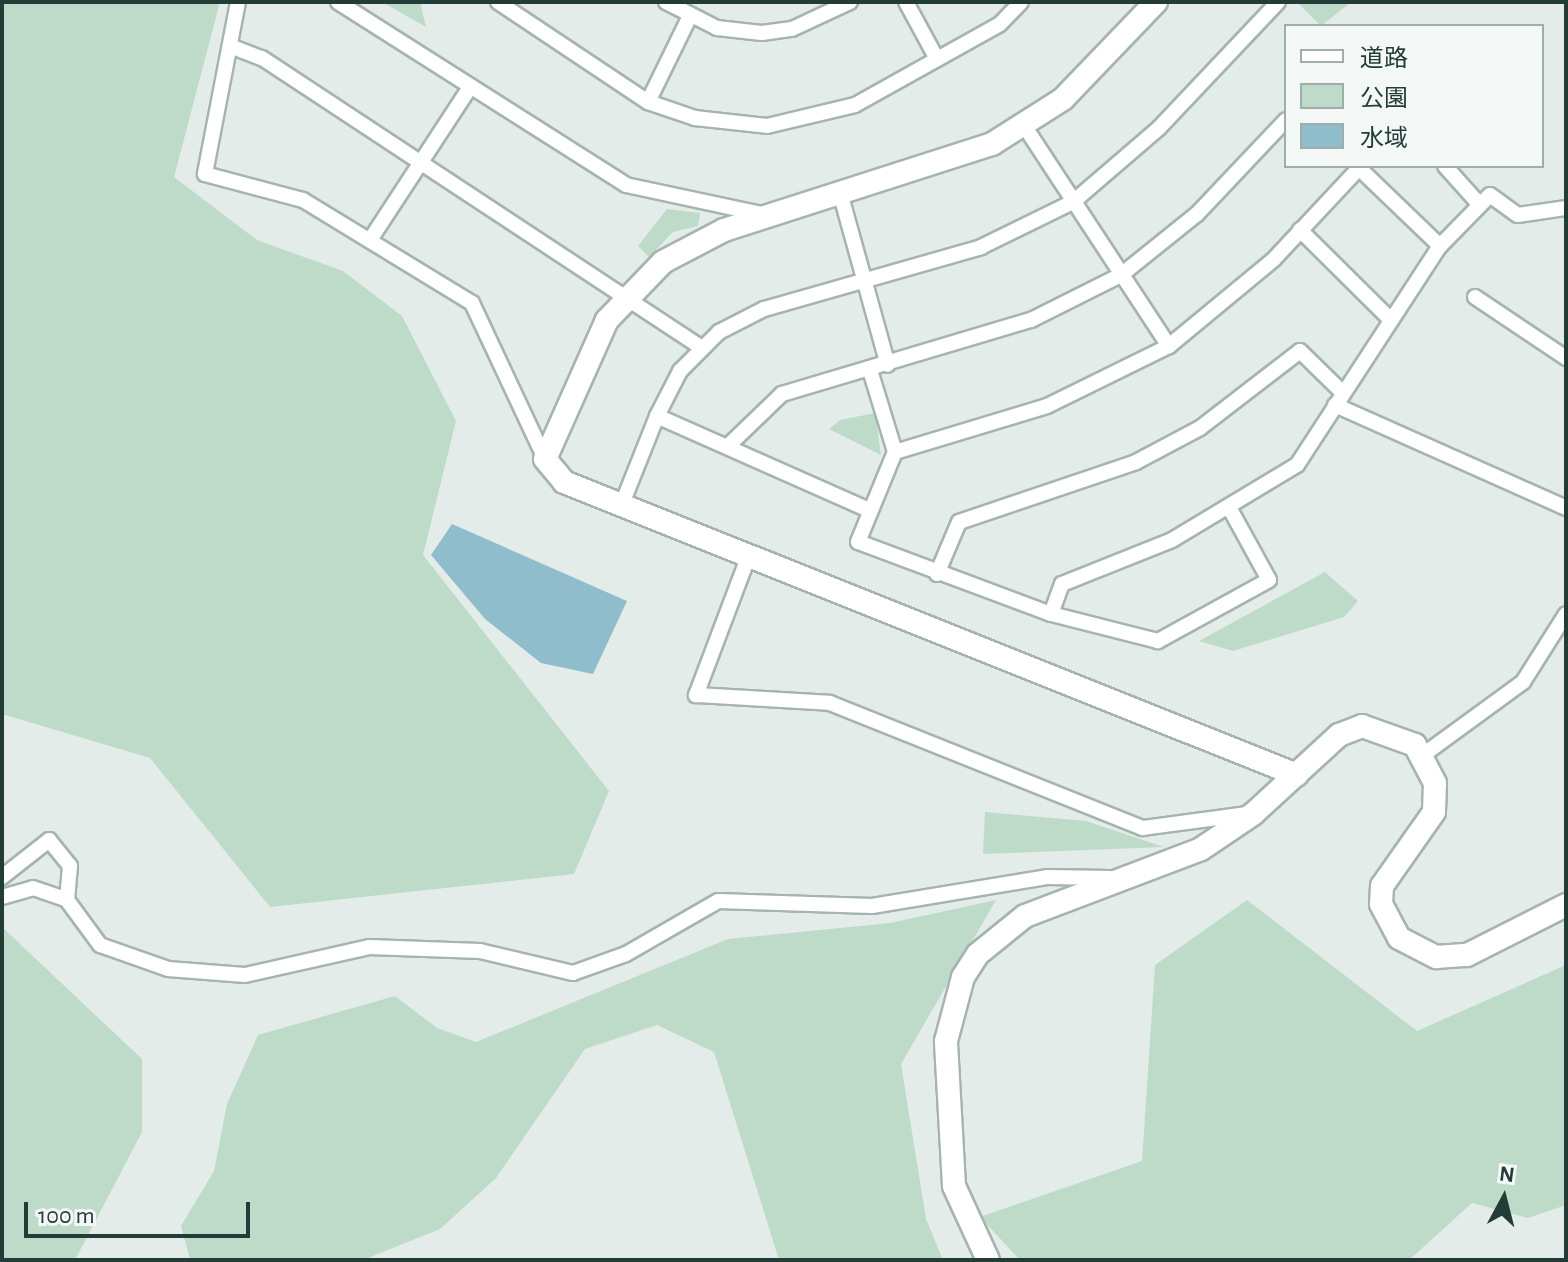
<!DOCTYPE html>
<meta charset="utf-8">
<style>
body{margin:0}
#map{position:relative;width:1568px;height:1262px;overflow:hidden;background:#e3ece9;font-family:"Alegreya Sans","Noto Sans JP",sans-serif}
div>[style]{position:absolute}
.green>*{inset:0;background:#bedbc9}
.water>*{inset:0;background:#90bdcc}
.roads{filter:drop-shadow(2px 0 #a6b4b0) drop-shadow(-2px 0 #a6b4b0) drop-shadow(0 2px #a6b4b0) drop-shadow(0 -2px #a6b4b0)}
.street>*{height:14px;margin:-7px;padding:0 7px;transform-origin:7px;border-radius:7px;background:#fff}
.secondary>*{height:22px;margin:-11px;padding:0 11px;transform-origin:11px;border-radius:11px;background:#fff}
span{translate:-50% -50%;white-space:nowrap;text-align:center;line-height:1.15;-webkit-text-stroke:8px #f3f8f6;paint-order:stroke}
.frame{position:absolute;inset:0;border:4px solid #243c38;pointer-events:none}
.legend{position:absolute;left:1284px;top:24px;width:260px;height:144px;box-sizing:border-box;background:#f3f8f6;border:2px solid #a0adaa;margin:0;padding:10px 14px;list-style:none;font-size:24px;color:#243c38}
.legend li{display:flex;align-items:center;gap:16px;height:40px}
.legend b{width:40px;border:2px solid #a0adaa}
.north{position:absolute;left:1464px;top:1158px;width:80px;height:80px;-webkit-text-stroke:6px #f3f8f6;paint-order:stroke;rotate:7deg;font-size:22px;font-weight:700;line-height:32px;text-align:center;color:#243c38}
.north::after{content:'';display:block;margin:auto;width:28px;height:36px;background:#243c38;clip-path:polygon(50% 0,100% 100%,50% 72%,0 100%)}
.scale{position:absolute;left:24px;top:1202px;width:226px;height:36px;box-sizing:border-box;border:4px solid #243c38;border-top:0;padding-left:10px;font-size:24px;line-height:28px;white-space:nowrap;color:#243c38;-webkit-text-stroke:6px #f3f8f6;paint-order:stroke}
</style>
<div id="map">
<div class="green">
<div style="clip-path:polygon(2px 2px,220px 2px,174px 177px,257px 240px,343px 271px,402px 316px,456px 421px,423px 555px,609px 791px,574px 874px,270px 907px,150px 758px,2px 714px)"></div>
<div style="clip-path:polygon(382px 2px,420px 2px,426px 27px)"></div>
<div style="clip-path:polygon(1297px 2px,1351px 2px,1321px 26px)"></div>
<div style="clip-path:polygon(667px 209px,700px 213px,698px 226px,673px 232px,649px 257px,638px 246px)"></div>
<div style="clip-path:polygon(875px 413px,881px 455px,829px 429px,840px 420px)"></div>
<div style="clip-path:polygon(1325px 572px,1358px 601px,1344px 617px,1233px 651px,1199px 641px)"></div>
<div style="clip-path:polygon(985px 812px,1086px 821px,1164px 847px,983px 854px)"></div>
<div style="clip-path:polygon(996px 900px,901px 1064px,926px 1219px,943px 1260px,779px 1260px,714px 1052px,657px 1025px,585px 1049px,496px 1178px,440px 1229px,363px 1260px,190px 1260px,181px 1226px,214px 1171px,227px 1104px,258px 1035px,395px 996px,437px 1028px,476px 1042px,728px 939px,890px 923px)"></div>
<div style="clip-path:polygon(1247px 900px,1417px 1031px,1566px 965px,1566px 1205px,1528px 1218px,1472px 1203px,1409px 1260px,1020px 1260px,980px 1217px,1142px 1161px,1155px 965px)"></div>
<div style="clip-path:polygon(2px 927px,142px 1059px,142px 1132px,75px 1260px,2px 1260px)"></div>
</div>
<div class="water">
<div style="clip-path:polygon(452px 524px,627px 601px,593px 674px,541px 663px,485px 619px,431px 555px)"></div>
</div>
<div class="roads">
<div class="street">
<div style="left:238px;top:2px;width:175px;rotate:100.9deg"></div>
<div style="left:205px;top:174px;width:101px;rotate:14.9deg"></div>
<div style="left:303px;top:200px;width:198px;rotate:31.4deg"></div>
<div style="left:472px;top:303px;width:172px;rotate:64.9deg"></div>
<div style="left:338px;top:2px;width:341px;rotate:32.4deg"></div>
<div style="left:626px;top:185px;width:138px;rotate:12.1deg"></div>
<div style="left:498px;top:2px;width:180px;rotate:33.7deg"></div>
<div style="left:648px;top:102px;width:50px;rotate:18.8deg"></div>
<div style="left:695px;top:118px;width:72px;rotate:6.3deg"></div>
<div style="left:767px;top:126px;width:90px;rotate:-13.4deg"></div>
<div style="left:855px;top:105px;width:166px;rotate:-29.2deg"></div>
<div style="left:1000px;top:24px;width:30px;rotate:-46deg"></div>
<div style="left:666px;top:2px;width:57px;rotate:27deg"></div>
<div style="left:717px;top:28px;width:45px;rotate:6.3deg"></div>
<div style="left:762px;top:33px;width:30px;rotate:-8deg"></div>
<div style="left:792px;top:29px;width:64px;rotate:-25deg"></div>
<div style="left:906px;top:2px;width:65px;rotate:61.5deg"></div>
<div style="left:230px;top:46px;width:34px;rotate:21deg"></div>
<div style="left:262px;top:58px;width:527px;rotate:33.39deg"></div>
<div style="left:648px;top:102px;width:93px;rotate:-64deg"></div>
<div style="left:1025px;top:127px;width:262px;rotate:56.7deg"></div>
<div style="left:1445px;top:166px;width:52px;rotate:48.1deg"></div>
<div style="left:841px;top:196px;width:175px;rotate:74.5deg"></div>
<div style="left:1300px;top:230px;width:128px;rotate:44.7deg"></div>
<div style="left:370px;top:240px;width:183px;rotate:-56.8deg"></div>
<div style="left:1440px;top:246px;width:71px;rotate:-45.6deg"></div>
<div style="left:1490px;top:195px;width:34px;rotate:36deg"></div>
<div style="left:1518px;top:215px;width:49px;rotate:-8.3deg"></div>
<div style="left:1475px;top:297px;width:110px;rotate:33.8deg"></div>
<div style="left:870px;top:370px;width:86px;rotate:73deg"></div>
<div style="left:1335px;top:405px;width:253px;rotate:24deg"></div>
<div style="left:730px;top:444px;width:72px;rotate:-43.9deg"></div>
<div style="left:782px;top:394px;width:260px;rotate:-16.6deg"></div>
<div style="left:1031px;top:320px;width:101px;rotate:-26.6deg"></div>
<div style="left:1121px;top:275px;width:97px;rotate:-38.8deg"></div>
<div style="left:1197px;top:214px;width:129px;rotate:-46.6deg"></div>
<div style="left:622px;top:504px;width:95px;rotate:-68.3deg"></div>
<div style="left:1230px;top:509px;width:81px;rotate:61.2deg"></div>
<div style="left:1269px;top:580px;width:127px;rotate:151.2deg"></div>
<div style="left:1158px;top:641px;width:110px;rotate:-165.8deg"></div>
<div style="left:1051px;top:614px;width:206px;rotate:-159.5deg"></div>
<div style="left:858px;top:542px;width:97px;rotate:-67.7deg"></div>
<div style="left:895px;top:452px;width:159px;rotate:-16.8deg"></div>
<div style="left:1047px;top:406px;width:136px;rotate:-26.2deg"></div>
<div style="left:1169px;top:346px;width:136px;rotate:-39.6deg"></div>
<div style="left:1274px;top:259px;width:127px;rotate:-46.9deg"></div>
<div style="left:869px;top:510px;width:232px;rotate:-156.1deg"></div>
<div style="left:657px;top:416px;width:51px;rotate:-62.9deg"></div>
<div style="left:680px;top:371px;width:55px;rotate:-45deg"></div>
<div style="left:719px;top:332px;width:51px;rotate:-27.1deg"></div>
<div style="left:764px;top:309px;width:226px;rotate:-15.9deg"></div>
<div style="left:981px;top:247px;width:102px;rotate:-26.1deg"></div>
<div style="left:1073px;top:202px;width:113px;rotate:-40.7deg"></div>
<div style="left:1159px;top:128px;width:173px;rotate:-46.6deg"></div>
<div style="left:749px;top:555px;width:150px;rotate:110.7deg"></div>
<div style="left:696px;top:695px;width:134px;rotate:3.4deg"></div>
<div style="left:830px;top:703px;width:337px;rotate:21.8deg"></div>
<div style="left:1143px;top:828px;width:106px;rotate:-7.6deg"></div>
<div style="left:937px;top:574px;width:56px;rotate:-67.1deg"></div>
<div style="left:959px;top:522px;width:187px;rotate:-18.7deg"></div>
<div style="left:1136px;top:462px;width:72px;rotate:-28deg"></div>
<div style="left:1200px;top:428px;width:126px;rotate:-37.6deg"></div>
<div style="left:1300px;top:351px;width:60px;rotate:44.3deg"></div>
<div style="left:1051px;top:614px;width:32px;rotate:-70deg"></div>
<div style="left:1062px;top:584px;width:118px;rotate:-21.8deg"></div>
<div style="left:1172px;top:540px;width:146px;rotate:-31deg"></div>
<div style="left:1297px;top:465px;width:262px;rotate:-56.9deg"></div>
<div style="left:1440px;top:246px;width:112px;rotate:-136.1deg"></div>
<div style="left:1423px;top:755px;width:124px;rotate:-36.1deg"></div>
<div style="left:1523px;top:682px;width:80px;rotate:-57.7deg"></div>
<div style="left:2px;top:877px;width:60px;rotate:-38.2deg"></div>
<div style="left:49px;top:840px;width:33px;rotate:51deg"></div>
<div style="left:70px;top:866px;width:34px;rotate:95deg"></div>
<div style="left:2px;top:897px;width:32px;rotate:-16deg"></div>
<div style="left:33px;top:888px;width:36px;rotate:19deg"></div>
<div style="left:67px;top:900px;width:56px;rotate:53.7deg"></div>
<div style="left:100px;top:945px;width:72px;rotate:19.4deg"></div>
<div style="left:168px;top:969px;width:77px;rotate:4.5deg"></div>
<div style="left:245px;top:975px;width:127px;rotate:-12.7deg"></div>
<div style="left:369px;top:947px;width:111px;rotate:2.1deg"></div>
<div style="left:480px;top:951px;width:96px;rotate:13.3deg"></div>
<div style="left:573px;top:973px;width:56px;rotate:-19.7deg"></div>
<div style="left:626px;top:954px;width:106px;rotate:-29.9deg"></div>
<div style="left:718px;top:901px;width:154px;rotate:1.9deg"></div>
<div style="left:872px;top:906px;width:177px;rotate:-9.4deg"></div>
<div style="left:1047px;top:877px;width:63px;rotate:0.9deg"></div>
</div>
<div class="secondary">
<div style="left:1156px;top:2px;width:134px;rotate:133.8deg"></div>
<div style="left:1063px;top:99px;width:84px;rotate:147.6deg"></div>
<div style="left:992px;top:144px;width:281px;rotate:162.2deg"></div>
<div style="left:724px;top:230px;width:69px;rotate:152.3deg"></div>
<div style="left:663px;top:262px;width:81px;rotate:134deg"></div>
<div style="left:607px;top:320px;width:152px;rotate:114deg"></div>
<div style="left:545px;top:459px;width:30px;rotate:50deg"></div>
<div style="left:564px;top:482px;width:789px;rotate:21.79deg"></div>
<div style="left:988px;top:1260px;width:81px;rotate:-114.7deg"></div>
<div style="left:954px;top:1186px;width:145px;rotate:-93.2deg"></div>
<div style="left:946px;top:1041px;width:66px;rotate:-75.1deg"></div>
<div style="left:963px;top:977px;width:27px;rotate:-57deg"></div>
<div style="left:978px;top:954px;width:60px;rotate:-39deg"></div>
<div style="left:1025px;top:916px;width:188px;rotate:-20.8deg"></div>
<div style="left:1201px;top:849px;width:63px;rotate:-33.9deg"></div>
<div style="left:1253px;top:814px;width:117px;rotate:-42.6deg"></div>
<div style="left:1339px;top:735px;width:25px;rotate:-21deg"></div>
<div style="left:1362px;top:726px;width:56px;rotate:19.7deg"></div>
<div style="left:1415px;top:745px;width:43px;rotate:62.2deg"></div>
<div style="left:1435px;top:783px;width:29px;rotate:92deg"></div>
<div style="left:1434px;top:812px;width:90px;rotate:125.1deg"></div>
<div style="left:1382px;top:886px;width:18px;rotate:93deg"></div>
<div style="left:1381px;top:904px;width:38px;rotate:62deg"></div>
<div style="left:1399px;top:938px;width:42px;rotate:27.2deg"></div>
<div style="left:1436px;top:957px;width:31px;rotate:-4deg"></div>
<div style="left:1467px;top:955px;width:111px;rotate:-26.8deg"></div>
</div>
</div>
<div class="frame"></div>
<ul class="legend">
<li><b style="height:10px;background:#fff"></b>道路</li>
<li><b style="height:22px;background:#bedbc9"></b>公園</li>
<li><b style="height:22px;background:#90bdcc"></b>水域</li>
</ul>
<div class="north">N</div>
<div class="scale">100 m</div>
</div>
